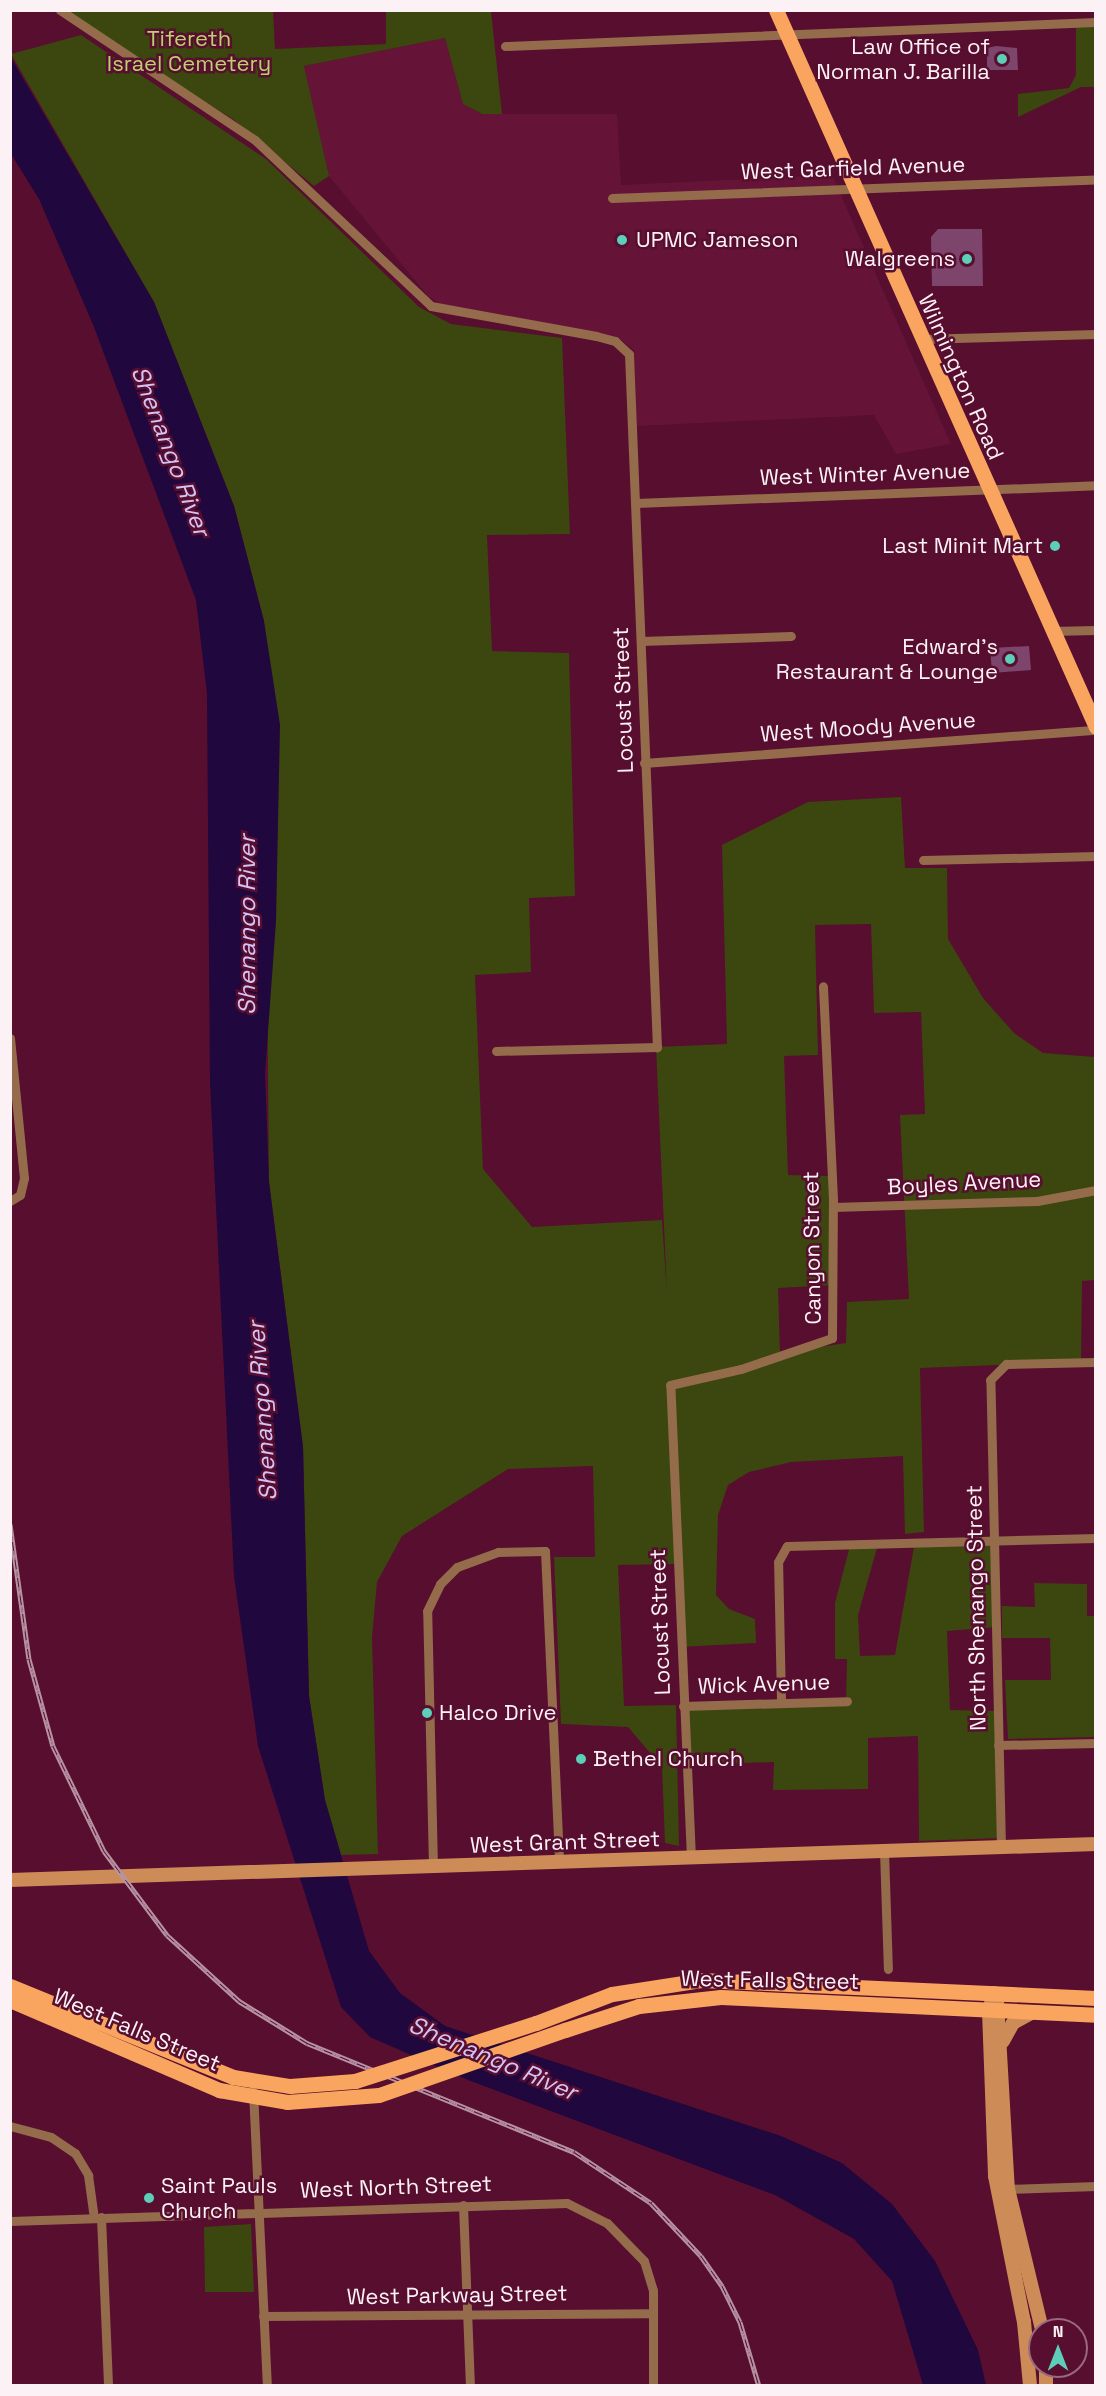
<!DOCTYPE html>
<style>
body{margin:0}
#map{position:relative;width:1106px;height:2396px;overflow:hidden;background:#570e2f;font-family:"Space Grotesk",sans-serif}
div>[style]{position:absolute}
.built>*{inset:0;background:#651438}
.green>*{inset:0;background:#3c460f}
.water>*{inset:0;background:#20073d}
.building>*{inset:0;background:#7d446c}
.street>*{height:9px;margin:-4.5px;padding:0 4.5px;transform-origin:4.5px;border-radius:4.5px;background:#946b4b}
.secondary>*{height:14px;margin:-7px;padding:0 7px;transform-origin:7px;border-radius:7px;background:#cd8c57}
.primary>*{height:15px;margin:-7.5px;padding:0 7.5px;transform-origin:7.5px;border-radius:7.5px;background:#f9a55f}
.rail>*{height:5px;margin-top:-2.5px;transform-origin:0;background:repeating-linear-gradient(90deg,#570e2f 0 9px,#b793a3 0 18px);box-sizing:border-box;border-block:2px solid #b793a3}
.primary-bridge>*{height:15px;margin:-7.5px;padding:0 7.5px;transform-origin:7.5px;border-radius:7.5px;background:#f9a55f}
.dots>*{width:16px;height:16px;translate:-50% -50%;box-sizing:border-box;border:3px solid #570e2f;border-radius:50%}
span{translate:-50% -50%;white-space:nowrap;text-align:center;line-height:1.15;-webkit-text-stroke:5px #570e2f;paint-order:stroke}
.park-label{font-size:22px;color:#bcd06f}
.poi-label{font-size:22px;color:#fcf2f5}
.right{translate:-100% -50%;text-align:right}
.left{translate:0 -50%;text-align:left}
.street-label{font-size:22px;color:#fcf2f5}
.water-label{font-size:24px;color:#d3c3f8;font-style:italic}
.frame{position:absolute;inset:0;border:12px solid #fcf2f5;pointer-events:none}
.north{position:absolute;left:1028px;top:2318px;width:60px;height:60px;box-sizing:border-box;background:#570e2f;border:2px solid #99697e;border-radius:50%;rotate:0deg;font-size:16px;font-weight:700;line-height:24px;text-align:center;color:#fcf2f5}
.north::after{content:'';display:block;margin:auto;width:21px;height:27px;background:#5dceb8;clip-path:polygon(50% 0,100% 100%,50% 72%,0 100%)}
</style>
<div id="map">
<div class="built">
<div style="clip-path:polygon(445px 38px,463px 104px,482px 114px,617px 114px,621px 185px,832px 175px,951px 444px,896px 454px,874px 415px,637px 426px,634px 350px,620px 339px,443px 306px,428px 296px,329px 176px,304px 66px)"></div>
</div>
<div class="green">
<div style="clip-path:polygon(60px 11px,273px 11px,275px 49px,386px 44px,386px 11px,491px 11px,502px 114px,482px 114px,463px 104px,445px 38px,304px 66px,329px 176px,314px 186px,234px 120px)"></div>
<div style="clip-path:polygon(1076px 22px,1095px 22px,1095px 87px,1081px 87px,1018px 117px,1018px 94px,1069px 88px,1076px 75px)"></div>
<div style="clip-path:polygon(evenodd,81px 35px,266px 159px,419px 307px,451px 324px,562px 338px,570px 534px,487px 535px,492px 651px,569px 653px,575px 896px,529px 898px,531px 972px,475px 975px,483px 1169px,532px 1227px,662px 1220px,667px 1294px,656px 1047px,727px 1044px,722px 845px,808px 802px,901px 797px,905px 868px,947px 868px,948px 939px,983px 998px,1014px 1033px,1043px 1053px,1095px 1057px,1096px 1280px,1082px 1281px,1081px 1362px,920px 1368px,924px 1532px,905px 1534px,903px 1456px,791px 1462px,749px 1472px,728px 1485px,718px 1515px,716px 1595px,729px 1609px,755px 1619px,756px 1643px,679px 1647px,677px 1564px,618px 1565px,624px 1706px,676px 1705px,679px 1846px,665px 1843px,662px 1767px,628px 1727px,561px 1724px,554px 1557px,595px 1557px,593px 1466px,508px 1469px,402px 1536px,377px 1582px,372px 1637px,378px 1854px,341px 1855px,325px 1800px,309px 1696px,303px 1447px,269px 1182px,264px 621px,234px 506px,154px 302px,11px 54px,81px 35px,871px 924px,874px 1013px,921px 1012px,925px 1114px,900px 1115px,909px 1299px,847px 1302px,846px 1343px,780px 1353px,778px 1288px,833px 1285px,831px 1176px,788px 1175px,784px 1056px,818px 1055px,815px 925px,871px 924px)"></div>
<div style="clip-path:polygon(879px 1541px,858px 1615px,860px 1656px,895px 1655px,915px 1541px,994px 1541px,995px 1627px,947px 1631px,950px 1710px,997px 1711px,1001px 1838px,919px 1841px,918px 1736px,868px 1738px,868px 1789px,773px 1790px,774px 1762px,685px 1765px,683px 1706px,846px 1701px,847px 1659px,835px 1659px,835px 1603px,851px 1542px)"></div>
<div style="clip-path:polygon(1034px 1583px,1087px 1584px,1087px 1616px,1095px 1616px,1095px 1737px,1008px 1739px,1005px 1680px,1051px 1680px,1050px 1638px,1002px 1638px,1002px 1606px,1035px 1607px)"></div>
<div style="clip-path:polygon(251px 2224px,254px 2292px,205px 2292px,204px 2227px)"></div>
</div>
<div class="water">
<div style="clip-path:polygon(10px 56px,154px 302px,234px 506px,264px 621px,280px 725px,276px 921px,265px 1073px,269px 1182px,303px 1447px,309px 1696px,325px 1800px,369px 1951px,400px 1993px,445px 2026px,781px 2136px,842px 2163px,892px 2204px,935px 2261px,978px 2350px,986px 2385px,923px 2385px,892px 2281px,854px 2239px,775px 2195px,468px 2080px,370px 2037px,341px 2007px,258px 1746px,234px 1576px,210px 1083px,207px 694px,196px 600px,94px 327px,39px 199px,11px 154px)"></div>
</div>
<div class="building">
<div style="clip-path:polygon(996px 46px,1017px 48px,1018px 70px,987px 70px,987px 48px)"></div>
<div style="clip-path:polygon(938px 229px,982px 229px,983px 286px,932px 286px,931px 237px)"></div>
<div style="clip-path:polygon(1029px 646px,1031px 670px,992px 673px,990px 648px)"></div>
</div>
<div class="street">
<div style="left:60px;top:10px;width:234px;rotate:33.7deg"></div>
<div style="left:255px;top:140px;width:242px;rotate:43.3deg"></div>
<div style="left:431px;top:306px;width:168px;rotate:10.3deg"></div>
<div style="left:596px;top:336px;width:20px;rotate:15deg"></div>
<div style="left:615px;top:341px;width:19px;rotate:43deg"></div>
<div style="left:629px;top:354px;width:694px;rotate:87.69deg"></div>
<div style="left:657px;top:1047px;width:161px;rotate:178.6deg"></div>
<div style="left:505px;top:46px;width:591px;rotate:-2.33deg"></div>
<div style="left:612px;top:198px;width:484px;rotate:-2.2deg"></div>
<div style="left:920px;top:339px;width:176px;rotate:-1.6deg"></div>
<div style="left:636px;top:503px;width:460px;rotate:-2.2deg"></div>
<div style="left:1051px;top:631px;width:45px;rotate:-1.3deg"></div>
<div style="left:641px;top:641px;width:150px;rotate:-1.9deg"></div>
<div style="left:644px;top:763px;width:453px;rotate:-4.2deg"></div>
<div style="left:923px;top:860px;width:173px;rotate:-1.3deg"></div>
<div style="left:10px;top:1038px;width:141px;rotate:84.3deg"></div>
<div style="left:24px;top:1178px;width:17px;rotate:103deg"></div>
<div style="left:20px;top:1195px;width:12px;rotate:149deg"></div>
<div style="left:833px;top:1207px;width:204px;rotate:-1.7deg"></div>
<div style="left:1037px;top:1201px;width:60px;rotate:-10.6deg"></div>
<div style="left:781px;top:1701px;width:139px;rotate:-91.2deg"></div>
<div style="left:778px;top:1562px;width:18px;rotate:-61deg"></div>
<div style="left:787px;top:1546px;width:309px;rotate:-1.5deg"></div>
<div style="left:683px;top:1706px;width:164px;rotate:-1.7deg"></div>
<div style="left:998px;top:1745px;width:98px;rotate:-1.2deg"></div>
<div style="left:1001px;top:1847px;width:467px;rotate:-91.3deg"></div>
<div style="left:990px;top:1380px;width:23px;rotate:-45deg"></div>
<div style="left:1006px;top:1364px;width:90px;rotate:-1.3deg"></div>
<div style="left:884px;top:1851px;width:118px;rotate:88.1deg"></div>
<div style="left:691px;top:1858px;width:473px;rotate:-92.5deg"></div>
<div style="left:670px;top:1385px;width:73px;rotate:-12.7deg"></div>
<div style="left:741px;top:1369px;width:96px;rotate:-18.8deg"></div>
<div style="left:832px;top:1338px;width:139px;rotate:-89.6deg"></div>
<div style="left:833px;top:1199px;width:213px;rotate:-92.7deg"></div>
<div style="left:433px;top:1867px;width:256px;rotate:-91.3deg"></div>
<div style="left:427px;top:1611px;width:30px;rotate:-64deg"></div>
<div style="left:440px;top:1584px;width:24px;rotate:-45deg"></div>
<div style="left:457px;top:1567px;width:44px;rotate:-20.1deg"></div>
<div style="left:498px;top:1552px;width:47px;rotate:-1.2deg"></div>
<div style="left:545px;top:1551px;width:312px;rotate:87.4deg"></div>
<div style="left:253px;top:2091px;width:295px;rotate:87.3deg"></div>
<div style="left:10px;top:2126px;width:42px;rotate:15deg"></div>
<div style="left:51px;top:2137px;width:29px;rotate:34deg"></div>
<div style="left:75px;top:2153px;width:26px;rotate:59deg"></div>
<div style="left:88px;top:2175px;width:43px;rotate:82.1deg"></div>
<div style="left:1005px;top:2189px;width:91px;rotate:-1.9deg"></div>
<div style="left:463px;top:2205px;width:181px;rotate:87.8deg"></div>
<div style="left:101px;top:2217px;width:169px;rotate:87.6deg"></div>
<div style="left:10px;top:2221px;width:557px;rotate:-1.85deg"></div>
<div style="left:567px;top:2203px;width:45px;rotate:26.6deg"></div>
<div style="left:607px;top:2223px;width:53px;rotate:45.8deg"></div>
<div style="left:644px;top:2261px;width:31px;rotate:73deg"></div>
<div style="left:653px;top:2291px;width:95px;rotate:90deg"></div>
<div style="left:263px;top:2316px;width:388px;rotate:-0.4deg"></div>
</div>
<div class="secondary">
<div style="left:10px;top:1880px;width:1087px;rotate:-1.9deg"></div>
<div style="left:994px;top:1993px;width:19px;rotate:106deg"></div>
<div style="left:989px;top:2011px;width:165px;rotate:87.9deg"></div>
<div style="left:995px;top:2176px;width:149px;rotate:78.8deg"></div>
<div style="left:1024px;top:2322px;width:64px;rotate:84.6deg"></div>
<div style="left:997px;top:2001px;width:188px;rotate:86.7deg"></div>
<div style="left:1008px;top:2189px;width:145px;rotate:76.4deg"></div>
<div style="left:1003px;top:2041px;width:21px;rotate:-61deg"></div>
<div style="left:1013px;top:2023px;width:21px;rotate:-29deg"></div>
<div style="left:1046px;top:2366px;width:20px;rotate:90deg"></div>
</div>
<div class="primary">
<div style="left:776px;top:10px;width:785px;rotate:65.95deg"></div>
<div style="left:10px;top:1986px;width:241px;rotate:22.2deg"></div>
<div style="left:233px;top:2077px;width:58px;rotate:9deg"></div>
<div style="left:290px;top:2086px;width:65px;rotate:-4.4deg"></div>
<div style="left:10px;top:2000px;width:228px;rotate:23.3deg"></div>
<div style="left:219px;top:2090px;width:69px;rotate:10deg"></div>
<div style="left:287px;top:2102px;width:92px;rotate:-4.4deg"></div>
<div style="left:536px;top:2023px;width:81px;rotate:-20.9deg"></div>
<div style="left:612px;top:1994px;width:90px;rotate:-8.9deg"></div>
<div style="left:701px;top:1980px;width:395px;rotate:2.6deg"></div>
<div style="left:565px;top:2030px;width:78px;rotate:-18deg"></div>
<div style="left:639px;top:2006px;width:82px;rotate:-6.3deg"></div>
<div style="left:721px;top:1997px;width:375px;rotate:2.7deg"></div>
</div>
<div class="rail">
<div style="left:10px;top:1524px;width:136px;rotate:82deg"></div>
<div style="left:29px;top:1659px;width:90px;rotate:74.6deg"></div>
<div style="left:53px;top:1746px;width:117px;rotate:64.1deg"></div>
<div style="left:104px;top:1851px;width:105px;rotate:53.1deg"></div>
<div style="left:167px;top:1935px;width:98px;rotate:42.5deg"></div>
<div style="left:239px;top:2001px;width:80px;rotate:31.7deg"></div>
<div style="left:307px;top:2043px;width:288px;rotate:22.2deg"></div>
<div style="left:574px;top:2152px;width:92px;rotate:33.5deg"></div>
<div style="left:651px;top:2203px;width:73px;rotate:46.7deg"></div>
<div style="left:701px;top:2256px;width:37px;rotate:55deg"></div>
<div style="left:722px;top:2286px;width:40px;rotate:63.4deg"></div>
<div style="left:740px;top:2322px;width:67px;rotate:73.5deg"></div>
</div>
<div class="primary-bridge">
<div style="left:355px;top:2081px;width:190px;rotate:-17.8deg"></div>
<div style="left:379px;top:2095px;width:197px;rotate:-19.3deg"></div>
</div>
<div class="dots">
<div style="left:1002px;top:59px;background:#5dceb8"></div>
<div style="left:622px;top:240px;background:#5dceb8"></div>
<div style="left:967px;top:259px;background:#5dceb8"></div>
<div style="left:1055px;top:546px;background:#5dceb8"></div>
<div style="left:1010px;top:659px;background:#5dceb8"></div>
<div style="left:427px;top:1713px;background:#5dceb8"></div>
<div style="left:581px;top:1759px;background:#5dceb8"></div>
<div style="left:149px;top:2198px;background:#5dceb8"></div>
</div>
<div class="park-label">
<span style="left:189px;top:51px">Tifereth<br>Israel Cemetery</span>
</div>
<div class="poi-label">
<span class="right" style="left:990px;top:59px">Law Office of<br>Norman J. Barilla</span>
<span class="left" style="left:636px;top:240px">UPMC Jameson</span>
<span class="right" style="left:955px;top:259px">Walgreens</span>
<span class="right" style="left:1043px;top:546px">Last Minit Mart</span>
<span class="right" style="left:998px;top:659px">Edward's<br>Restaurant &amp; Lounge</span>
<span class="left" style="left:439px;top:1713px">Halco Drive</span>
<span class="left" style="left:593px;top:1759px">Bethel Church</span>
<span class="left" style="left:161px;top:2198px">Saint Pauls<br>Church</span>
</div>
<div class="street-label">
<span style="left:853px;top:168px;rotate:-2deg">West Garfield Avenue</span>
<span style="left:961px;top:377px;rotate:66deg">Wilmington Road</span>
<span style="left:865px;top:474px;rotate:-2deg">West Winter Avenue</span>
<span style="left:623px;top:700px;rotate:-92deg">Locust Street</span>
<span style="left:868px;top:727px;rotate:-4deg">West Moody Avenue</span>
<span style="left:964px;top:1183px;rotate:-3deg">Boyles Avenue</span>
<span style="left:812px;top:1248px;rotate:-91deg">Canyon Street</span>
<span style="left:976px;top:1608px;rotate:-91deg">North Shenango Street</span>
<span style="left:660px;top:1622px;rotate:-92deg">Locust Street</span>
<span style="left:764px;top:1684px;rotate:-2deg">Wick Avenue</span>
<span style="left:565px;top:1842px;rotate:-2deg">West Grant Street</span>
<span style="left:770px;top:1980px;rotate:1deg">West Falls Street</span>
<span style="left:137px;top:2030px;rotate:23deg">West Falls Street</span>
<span style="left:396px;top:2187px;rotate:-2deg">West North Street</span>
<span style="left:457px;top:2295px;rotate:-1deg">West Parkway Street</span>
</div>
<div class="water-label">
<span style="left:171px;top:451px;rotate:69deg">Shenango River</span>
<span style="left:247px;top:925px;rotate:-90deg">Shenango River</span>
<span style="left:262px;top:1411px;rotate:-94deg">Shenango River</span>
<span style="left:493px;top:2058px;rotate:23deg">Shenango River</span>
</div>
<div class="frame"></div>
<div class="north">N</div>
</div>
